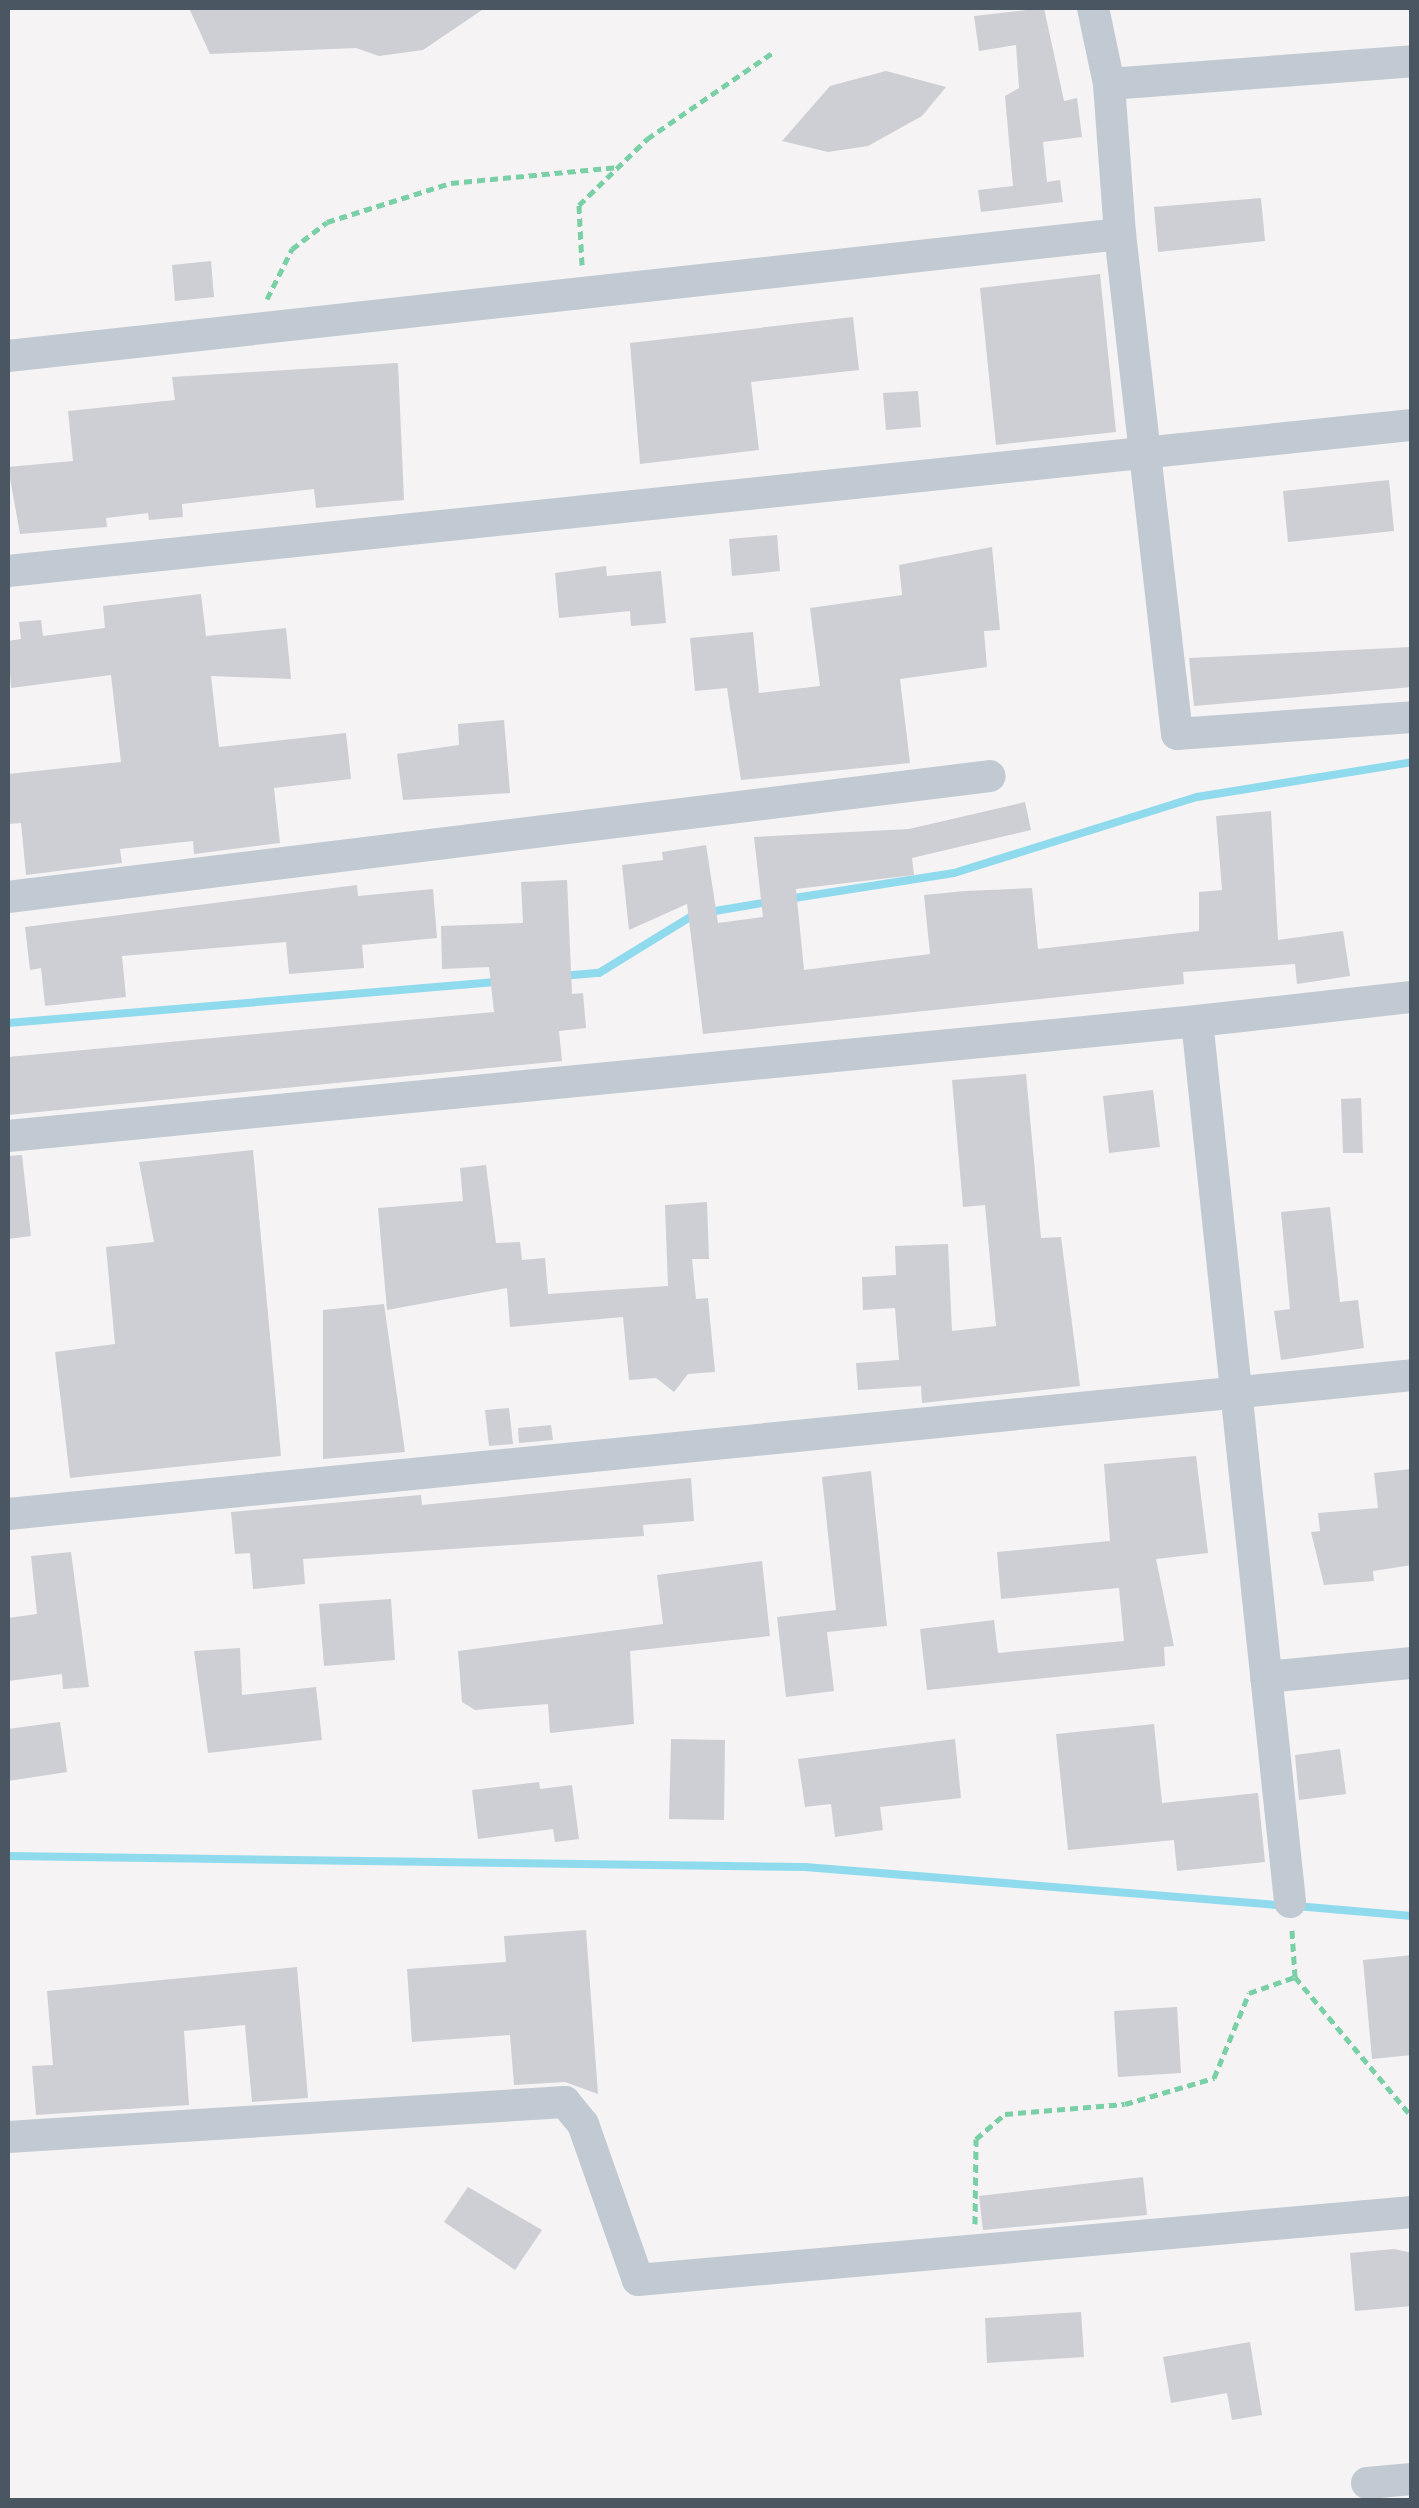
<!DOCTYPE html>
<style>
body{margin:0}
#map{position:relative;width:1419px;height:2508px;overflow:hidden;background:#f5f3f3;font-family:"Noto Sans",sans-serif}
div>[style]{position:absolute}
.stream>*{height:8px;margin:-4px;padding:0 4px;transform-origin:4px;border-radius:4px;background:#90daee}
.building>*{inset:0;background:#cdcfd5}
.path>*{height:5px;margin-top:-2.5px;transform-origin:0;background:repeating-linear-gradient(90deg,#7ad0a6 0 8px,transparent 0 13px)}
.street>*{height:32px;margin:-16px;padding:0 16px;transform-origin:16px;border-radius:16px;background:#c1cad2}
span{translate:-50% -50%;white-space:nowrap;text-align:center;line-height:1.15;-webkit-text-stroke:9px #fff;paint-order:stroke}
.frame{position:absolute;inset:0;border:10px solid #4a5661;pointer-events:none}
</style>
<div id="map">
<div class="stream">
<div style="left:788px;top:899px;width:168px;rotate:-8.9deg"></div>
<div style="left:954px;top:873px;width:255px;rotate:-17.4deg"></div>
<div style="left:1197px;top:797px;width:218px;rotate:-9.2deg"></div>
<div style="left:709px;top:912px;width:61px;rotate:-9.5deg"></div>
<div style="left:562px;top:976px;width:37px;rotate:-5deg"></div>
<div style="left:599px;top:973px;width:113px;rotate:-31.6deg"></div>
<div style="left:8px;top:1023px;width:492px;rotate:-4.8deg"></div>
<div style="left:8px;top:1856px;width:797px;rotate:0.79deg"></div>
<div style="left:805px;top:1867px;width:479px;rotate:4.6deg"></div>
<div style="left:1296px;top:1906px;width:116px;rotate:4.9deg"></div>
</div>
<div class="building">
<div style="clip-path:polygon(189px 8px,485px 8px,423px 50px,379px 56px,356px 48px,210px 54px)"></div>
<div style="clip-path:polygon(1044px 8px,1064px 101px,1077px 98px,1082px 137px,1043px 142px,1047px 182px,1060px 180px,1063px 202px,981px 212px,978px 190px,1013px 186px,1005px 96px,1019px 88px,1016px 45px,979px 51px,974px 16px)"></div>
<div style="clip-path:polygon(886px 71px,946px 87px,922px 116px,868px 146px,828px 152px,782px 141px,830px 86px)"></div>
<div style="clip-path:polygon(1261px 198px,1265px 241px,1158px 252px,1154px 207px)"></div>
<div style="clip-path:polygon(211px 261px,214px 297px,175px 301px,172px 265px)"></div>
<div style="clip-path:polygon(1100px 274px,1116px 432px,996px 445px,980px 288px)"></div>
<div style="clip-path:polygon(853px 317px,859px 370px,751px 382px,759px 450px,640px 464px,630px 343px)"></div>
<div style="clip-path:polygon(398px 363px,404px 500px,316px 508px,314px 489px,182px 504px,183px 517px,149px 520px,148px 513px,106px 518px,107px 527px,20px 534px,8px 467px,73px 461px,68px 411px,175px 400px,172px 377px)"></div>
<div style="clip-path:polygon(918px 391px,921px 427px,886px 430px,883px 393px)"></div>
<div style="clip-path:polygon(1389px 480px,1394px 531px,1288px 542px,1283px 491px)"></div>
<div style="clip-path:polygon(777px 535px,780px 571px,732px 576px,729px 539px)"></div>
<div style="clip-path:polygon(992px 547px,1000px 630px,984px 631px,987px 667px,900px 679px,910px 763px,741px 780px,727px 688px,695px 691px,690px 638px,753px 632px,759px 693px,820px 686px,810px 608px,902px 595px,899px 565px)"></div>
<div style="clip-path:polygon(606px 566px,607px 576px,661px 571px,666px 623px,631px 626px,630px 611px,559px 618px,555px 573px)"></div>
<div style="clip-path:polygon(201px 594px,206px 636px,286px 628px,291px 679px,211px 676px,219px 747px,346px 733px,351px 779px,274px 788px,280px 843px,194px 854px,193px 841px,120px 849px,122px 863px,26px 875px,21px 823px,8px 824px,8px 774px,121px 762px,111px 675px,11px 688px,8px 641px,21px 639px,19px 622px,41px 620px,43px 636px,105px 628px,103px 606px)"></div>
<div style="clip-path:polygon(1412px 647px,1412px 687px,1194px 706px,1189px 658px)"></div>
<div style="clip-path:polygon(504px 720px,510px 793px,403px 800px,397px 754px,459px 745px,458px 724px)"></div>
<div style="clip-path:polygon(1025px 802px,1031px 830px,912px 858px,914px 875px,796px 889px,804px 970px,930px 954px,924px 895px,965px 891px,1032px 888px,1038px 949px,1199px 931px,1199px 892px,1222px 890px,1216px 816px,1271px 811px,1278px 940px,1343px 931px,1350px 976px,1297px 984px,1295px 964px,1183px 972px,1184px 984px,703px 1034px,687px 904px,629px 930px,622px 865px,663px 860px,662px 852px,706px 845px,718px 923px,763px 917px,754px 837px,909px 829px)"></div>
<div style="clip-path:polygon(567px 880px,572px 994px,583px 993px,586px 1028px,559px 1031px,562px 1061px,8px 1115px,8px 1057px,494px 1012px,489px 967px,442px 969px,441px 926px,523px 923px,521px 882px)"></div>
<div style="clip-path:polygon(357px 885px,358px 896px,433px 889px,437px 938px,362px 945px,364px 968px,289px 974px,286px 942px,122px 956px,126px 997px,45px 1006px,41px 968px,30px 970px,25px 927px)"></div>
<div style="clip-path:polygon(1026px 1074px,1041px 1238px,1061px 1237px,1080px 1386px,922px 1403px,921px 1386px,858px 1390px,856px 1363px,899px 1360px,895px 1308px,863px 1310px,862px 1277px,896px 1275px,895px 1246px,948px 1244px,952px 1331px,996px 1326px,985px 1205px,963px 1207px,952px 1080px)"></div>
<div style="clip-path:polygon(1153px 1090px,1160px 1147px,1109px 1153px,1103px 1096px)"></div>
<div style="clip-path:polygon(1361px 1098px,1363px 1153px,1343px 1153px,1341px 1099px)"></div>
<div style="clip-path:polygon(253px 1150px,281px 1456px,70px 1478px,55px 1352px,115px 1344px,106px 1247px,154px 1242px,139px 1162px)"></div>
<div style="clip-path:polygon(22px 1155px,31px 1236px,8px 1239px,8px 1156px)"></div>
<div style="clip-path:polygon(486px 1165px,496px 1243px,520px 1242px,522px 1260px,545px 1258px,548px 1294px,668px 1286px,665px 1205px,707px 1202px,709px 1259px,692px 1259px,696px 1299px,708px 1298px,715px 1372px,688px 1374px,674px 1392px,656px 1378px,629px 1380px,623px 1317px,510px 1327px,507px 1288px,387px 1310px,378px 1208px,463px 1201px,460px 1168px)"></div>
<div style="clip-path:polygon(1330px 1207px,1340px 1302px,1358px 1300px,1364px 1348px,1281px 1360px,1274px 1311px,1290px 1309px,1281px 1212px)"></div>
<div style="clip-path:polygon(384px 1304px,405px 1452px,323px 1459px,323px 1310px)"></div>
<div style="clip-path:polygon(509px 1408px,513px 1444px,489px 1446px,485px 1410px)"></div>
<div style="clip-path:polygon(551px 1425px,553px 1440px,519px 1443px,518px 1428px)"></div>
<div style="clip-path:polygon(1196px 1456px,1208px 1553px,1156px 1559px,1174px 1646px,1164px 1647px,1165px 1666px,927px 1690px,920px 1629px,994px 1620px,998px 1653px,1124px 1641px,1119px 1588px,1001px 1599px,997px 1552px,1110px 1541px,1104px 1464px)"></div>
<div style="clip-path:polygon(1412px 1469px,1412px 1565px,1373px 1571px,1374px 1581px,1324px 1585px,1311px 1532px,1320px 1531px,1318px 1513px,1378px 1508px,1374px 1473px)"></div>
<div style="clip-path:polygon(871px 1471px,887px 1626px,827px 1632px,834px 1691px,786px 1697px,777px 1617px,836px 1610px,822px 1477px)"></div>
<div style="clip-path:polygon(691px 1478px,694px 1521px,643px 1525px,644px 1536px,303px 1559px,305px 1584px,253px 1589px,250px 1553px,235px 1554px,231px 1512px,421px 1495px,422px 1505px)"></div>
<div style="clip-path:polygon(71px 1552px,89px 1687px,63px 1689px,62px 1674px,8px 1681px,8px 1618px,37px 1614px,31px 1556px)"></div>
<div style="clip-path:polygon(762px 1561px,770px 1636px,630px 1651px,634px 1724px,550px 1733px,548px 1704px,475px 1710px,462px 1702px,458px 1651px,663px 1624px,657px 1575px)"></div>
<div style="clip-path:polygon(391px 1599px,395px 1660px,324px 1666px,319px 1604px)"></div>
<div style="clip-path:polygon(240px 1648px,242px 1695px,316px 1687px,322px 1740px,208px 1753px,194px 1651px)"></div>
<div style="clip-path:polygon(60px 1722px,67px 1772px,8px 1781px,8px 1729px)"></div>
<div style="clip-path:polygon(1154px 1724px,1162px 1803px,1258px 1793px,1265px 1862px,1177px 1871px,1174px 1840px,1068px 1850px,1056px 1734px)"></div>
<div style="clip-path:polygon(671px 1739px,725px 1740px,724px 1820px,669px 1819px)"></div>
<div style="clip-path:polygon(955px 1739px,961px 1798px,880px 1807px,883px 1830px,835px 1837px,831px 1804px,805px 1807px,798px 1759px)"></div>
<div style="clip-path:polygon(1340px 1749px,1346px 1794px,1299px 1800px,1295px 1755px)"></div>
<div style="clip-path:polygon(539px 1782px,540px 1789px,572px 1785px,579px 1839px,555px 1842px,553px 1829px,478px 1839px,472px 1790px)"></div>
<div style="clip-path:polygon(586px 1930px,598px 2094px,565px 2082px,514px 2085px,510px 2035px,412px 2042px,407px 1969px,506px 1962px,504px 1936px)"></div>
<div style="clip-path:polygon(1412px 1955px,1412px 2055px,1372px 2059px,1363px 1960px)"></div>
<div style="clip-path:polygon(297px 1967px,308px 2098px,252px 2102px,245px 2025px,184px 2031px,189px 2105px,36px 2115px,32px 2066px,53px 2065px,47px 1991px)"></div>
<div style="clip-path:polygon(1177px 2007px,1181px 2073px,1118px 2077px,1114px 2011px)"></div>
<div style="clip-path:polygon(1143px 2177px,1147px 2215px,983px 2230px,979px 2196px)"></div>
<div style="clip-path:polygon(468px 2187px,542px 2230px,515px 2270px,444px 2222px)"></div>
<div style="clip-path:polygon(1394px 2249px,1412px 2253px,1412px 2306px,1355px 2311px,1350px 2253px)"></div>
<div style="clip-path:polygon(1081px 2312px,1084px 2357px,987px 2363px,985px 2318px)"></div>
<div style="clip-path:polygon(1250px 2342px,1262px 2415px,1232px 2420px,1227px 2393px,1171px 2403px,1163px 2357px)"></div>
</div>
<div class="path">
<div style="left:582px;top:265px;width:60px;rotate:-92.9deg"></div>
<div style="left:579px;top:205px;width:95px;rotate:-44.1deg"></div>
<div style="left:647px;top:139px;width:152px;rotate:-34.5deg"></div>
<div style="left:267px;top:299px;width:56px;rotate:-63.4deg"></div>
<div style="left:292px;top:249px;width:44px;rotate:-37.6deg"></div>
<div style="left:327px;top:222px;width:130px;rotate:-17.5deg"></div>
<div style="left:451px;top:183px;width:168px;rotate:-5.5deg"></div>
<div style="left:1295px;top:1977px;width:182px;rotate:50.1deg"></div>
<div style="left:975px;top:2224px;width:85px;rotate:-89.3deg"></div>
<div style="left:976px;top:2139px;width:38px;rotate:-41deg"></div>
<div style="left:1005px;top:2114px;width:120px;rotate:-4.8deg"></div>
<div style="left:1125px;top:2104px;width:93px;rotate:-16.3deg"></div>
<div style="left:1214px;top:2078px;width:92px;rotate:-67.6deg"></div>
<div style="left:1249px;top:1993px;width:49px;rotate:-19.2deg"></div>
<div style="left:1295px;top:1977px;width:47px;rotate:-93.7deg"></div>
</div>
<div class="street">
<div style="left:1093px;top:8px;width:78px;rotate:78.1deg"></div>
<div style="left:1120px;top:234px;width:503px;rotate:83.5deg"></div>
<div style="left:1177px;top:734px;width:236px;rotate:-4.1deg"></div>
<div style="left:8px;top:356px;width:1119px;rotate:-6.26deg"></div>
<div style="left:1120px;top:234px;width:150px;rotate:-94.2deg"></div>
<div style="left:1109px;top:84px;width:304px;rotate:-4.3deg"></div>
<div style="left:8px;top:571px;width:1412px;rotate:-5.94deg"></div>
<div style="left:8px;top:897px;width:989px;rotate:-7.02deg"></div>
<div style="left:1197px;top:1021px;width:216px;rotate:-6.4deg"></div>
<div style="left:8px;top:1136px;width:1195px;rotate:-5.52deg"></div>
<div style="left:1197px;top:1021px;width:886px;rotate:83.97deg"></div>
<div style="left:8px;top:1514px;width:1411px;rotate:-5.65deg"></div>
<div style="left:1266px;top:1677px;width:147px;rotate:-5.5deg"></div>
<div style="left:8px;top:2137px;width:558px;rotate:-3.6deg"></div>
<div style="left:565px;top:2102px;width:28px;rotate:51deg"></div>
<div style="left:583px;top:2124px;width:165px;rotate:70.6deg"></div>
<div style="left:638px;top:2280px;width:777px;rotate:-5.02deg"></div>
<div style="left:1367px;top:2483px;width:45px;rotate:-5.1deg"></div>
</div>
<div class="frame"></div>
</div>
